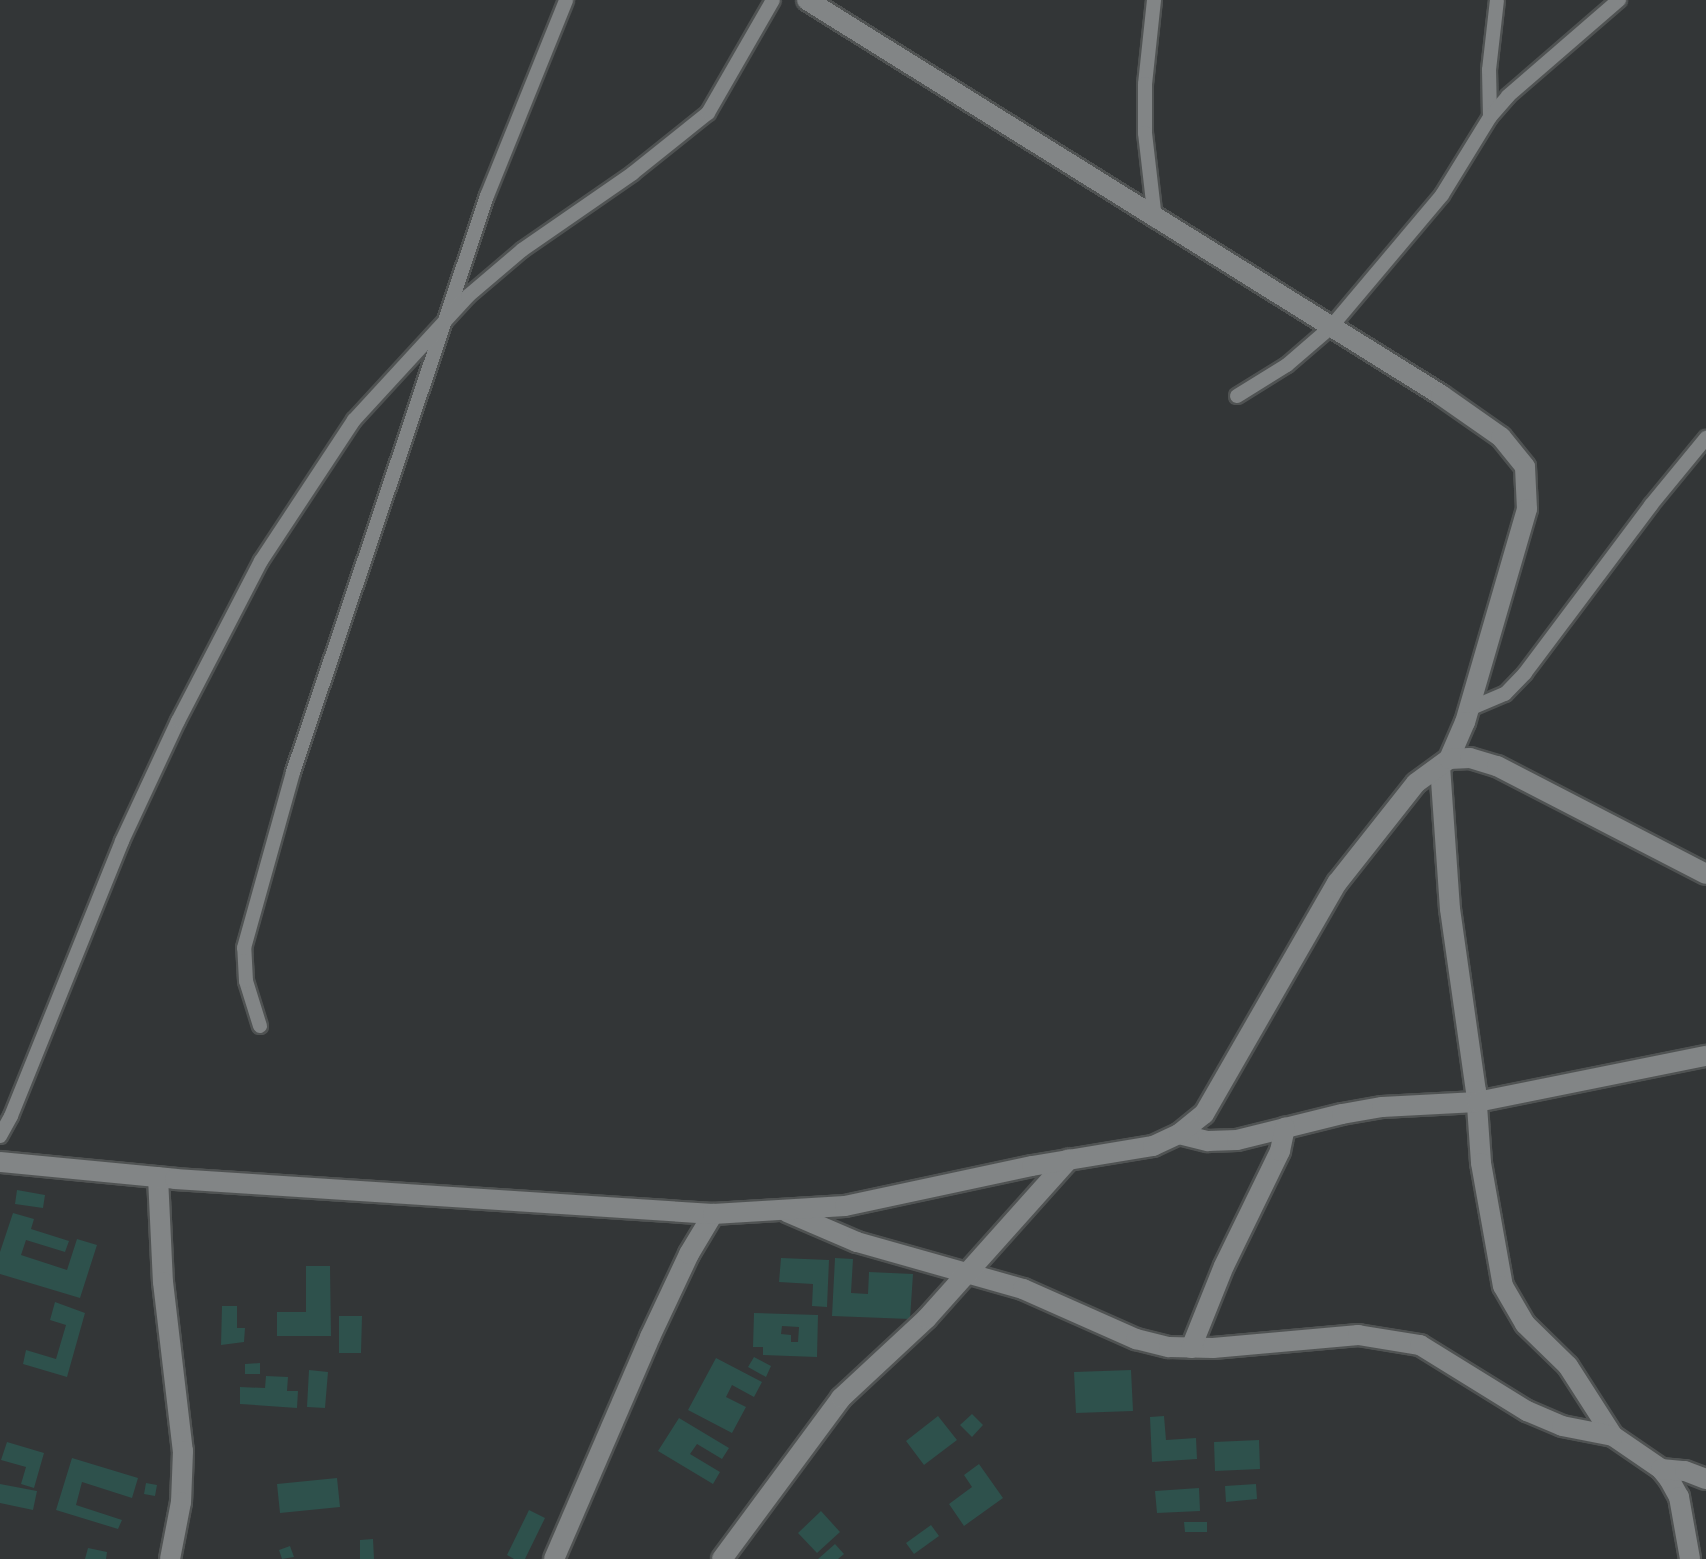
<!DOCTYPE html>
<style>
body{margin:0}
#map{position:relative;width:1706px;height:1559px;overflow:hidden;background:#333637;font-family:"Space Grotesk",sans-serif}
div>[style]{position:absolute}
.building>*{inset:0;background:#2e514c}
.roads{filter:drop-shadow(2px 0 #505353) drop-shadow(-2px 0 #505353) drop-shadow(0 2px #505353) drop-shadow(0 -2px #505353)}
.lane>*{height:14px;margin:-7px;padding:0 7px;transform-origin:7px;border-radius:7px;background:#828586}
.street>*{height:20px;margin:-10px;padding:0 10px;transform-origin:10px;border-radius:10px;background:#828586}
.secondary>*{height:20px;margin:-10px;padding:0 10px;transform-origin:10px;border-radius:10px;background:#828586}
span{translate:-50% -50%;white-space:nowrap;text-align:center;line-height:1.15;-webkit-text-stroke:7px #333637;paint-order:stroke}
</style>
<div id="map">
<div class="building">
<div style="clip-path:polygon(17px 1190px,45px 1195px,43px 1208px,15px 1204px)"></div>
<div style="clip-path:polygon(13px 1213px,34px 1219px,31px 1229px,69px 1241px,65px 1252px,26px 1240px,21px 1255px,67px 1270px,77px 1239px,97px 1245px,80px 1298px,0 1274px,0 1252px)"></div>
<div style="clip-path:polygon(781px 1258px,829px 1260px,827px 1307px,812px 1306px,813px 1284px,779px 1282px)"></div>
<div style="clip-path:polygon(835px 1258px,853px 1259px,851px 1293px,868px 1294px,869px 1272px,913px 1274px,910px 1319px,832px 1316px)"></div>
<div style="clip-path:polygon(306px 1266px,330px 1266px,331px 1336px,277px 1336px,277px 1312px,306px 1312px)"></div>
<div style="clip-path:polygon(55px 1302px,85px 1313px,67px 1377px,23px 1364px,26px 1350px,56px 1359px,66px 1325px,50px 1320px)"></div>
<div style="clip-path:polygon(222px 1306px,237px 1306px,237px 1328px,245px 1328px,244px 1342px,221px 1345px)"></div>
<div style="clip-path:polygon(evenodd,754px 1313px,818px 1315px,817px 1357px,763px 1355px,763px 1347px,753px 1347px,754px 1313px,782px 1326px,799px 1327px,798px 1342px,791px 1342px,791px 1335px,781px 1334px,782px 1326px)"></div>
<div style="clip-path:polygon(339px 1316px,362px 1316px,361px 1353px,339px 1353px)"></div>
<div style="clip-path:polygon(754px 1357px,771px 1366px,766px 1377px,748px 1367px)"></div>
<div style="clip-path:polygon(716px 1358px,762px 1382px,754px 1397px,732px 1385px,726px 1397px,746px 1407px,732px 1433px,688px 1410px)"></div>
<div style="clip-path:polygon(260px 1363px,260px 1374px,245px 1374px,245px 1364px)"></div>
<div style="clip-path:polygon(309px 1370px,328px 1372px,325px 1408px,307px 1407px)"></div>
<div style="clip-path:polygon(1131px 1370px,1133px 1411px,1076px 1413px,1074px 1372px)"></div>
<div style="clip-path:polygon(266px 1376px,288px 1377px,287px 1391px,298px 1391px,297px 1408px,240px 1404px,240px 1387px,265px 1388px)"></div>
<div style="clip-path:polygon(972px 1414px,983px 1425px,972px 1437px,960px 1425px)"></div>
<div style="clip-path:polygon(938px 1416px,957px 1440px,924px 1465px,906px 1441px)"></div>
<div style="clip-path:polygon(1164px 1416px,1166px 1440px,1196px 1438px,1197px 1459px,1152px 1462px,1150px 1417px)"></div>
<div style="clip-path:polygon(679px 1418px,729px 1448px,722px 1459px,697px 1444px,690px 1454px,720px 1472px,713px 1484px,658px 1451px)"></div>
<div style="clip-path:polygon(1259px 1440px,1260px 1469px,1215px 1471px,1214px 1442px)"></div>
<div style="clip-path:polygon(7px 1442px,44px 1453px,34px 1488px,21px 1484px,26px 1467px,1px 1460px)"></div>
<div style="clip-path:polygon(72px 1458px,138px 1478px,132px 1498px,82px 1482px,76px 1505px,122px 1520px,118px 1529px,56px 1510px)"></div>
<div style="clip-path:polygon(979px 1464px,1003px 1498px,964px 1526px,949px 1504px,972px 1487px,964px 1475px)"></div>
<div style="clip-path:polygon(337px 1478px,340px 1507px,280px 1513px,277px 1484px)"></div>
<div style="clip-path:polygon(146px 1483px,157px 1485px,155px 1496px,144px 1494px)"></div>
<div style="clip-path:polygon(0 1484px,37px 1491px,33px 1510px,0 1503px)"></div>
<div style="clip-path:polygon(1256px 1484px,1257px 1499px,1226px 1502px,1225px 1486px)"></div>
<div style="clip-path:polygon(1199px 1488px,1200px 1511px,1157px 1513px,1155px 1491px)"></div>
<div style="clip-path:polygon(529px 1510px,545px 1518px,525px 1559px,514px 1559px,507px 1555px)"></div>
<div style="clip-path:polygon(821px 1511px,840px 1532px,817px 1553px,798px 1533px)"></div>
<div style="clip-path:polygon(1184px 1522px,1207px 1522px,1207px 1532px,1185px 1532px)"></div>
<div style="clip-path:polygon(931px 1525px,939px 1536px,914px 1554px,906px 1543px)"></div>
<div style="clip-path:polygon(373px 1539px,374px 1559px,360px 1559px,360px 1540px)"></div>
<div style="clip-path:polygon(835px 1544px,844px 1554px,838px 1559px,818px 1559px)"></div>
<div style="clip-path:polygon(290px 1546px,294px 1557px,282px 1559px,279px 1550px)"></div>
<div style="clip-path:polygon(88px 1548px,107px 1552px,106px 1559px,85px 1559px)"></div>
</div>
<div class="roads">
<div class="lane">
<div style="left:1154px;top:0;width:84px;rotate:96.1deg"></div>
<div style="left:1145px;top:84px;width:49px;rotate:90deg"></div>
<div style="left:1145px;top:133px;width:88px;rotate:83.4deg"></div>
<div style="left:1490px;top:117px;width:47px;rotate:-91.2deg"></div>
<div style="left:1489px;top:70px;width:70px;rotate:-83.5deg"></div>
<div style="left:1237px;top:396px;width:59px;rotate:-31.8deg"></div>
<div style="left:1287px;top:365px;width:58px;rotate:-40.8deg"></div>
<div style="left:1331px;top:327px;width:172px;rotate:-49.9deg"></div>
<div style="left:1442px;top:195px;width:92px;rotate:-58.4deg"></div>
<div style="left:1490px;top:117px;width:28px;rotate:-49deg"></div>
<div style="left:1508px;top:96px;width:147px;rotate:-40.9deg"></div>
<div style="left:1469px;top:709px;width:39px;rotate:-23deg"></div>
<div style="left:1505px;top:694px;width:29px;rotate:-46deg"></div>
<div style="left:1525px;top:673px;width:210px;rotate:-53.1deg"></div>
<div style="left:1651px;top:505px;width:87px;rotate:-50.6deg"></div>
<div style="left:260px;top:1026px;width:47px;rotate:-107.3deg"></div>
<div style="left:246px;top:981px;width:33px;rotate:-93deg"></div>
<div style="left:244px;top:948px;width:183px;rotate:-74.4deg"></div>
<div style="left:293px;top:772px;width:608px;rotate:-71.39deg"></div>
<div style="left:487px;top:196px;width:211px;rotate:-68deg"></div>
<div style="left:0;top:1136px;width:23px;rotate:-61deg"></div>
<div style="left:11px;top:1116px;width:297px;rotate:-68deg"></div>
<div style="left:122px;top:841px;width:132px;rotate:-65deg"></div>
<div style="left:178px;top:721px;width:180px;rotate:-62.6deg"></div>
<div style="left:261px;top:561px;width:169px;rotate:-56.6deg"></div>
<div style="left:354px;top:420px;width:168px;rotate:-47.4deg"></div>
<div style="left:468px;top:296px;width:71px;rotate:-40.4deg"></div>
<div style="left:522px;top:250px;width:135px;rotate:-34.7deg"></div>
<div style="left:633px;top:173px;width:96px;rotate:-38.7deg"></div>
<div style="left:708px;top:113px;width:130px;rotate:-60.1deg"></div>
</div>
<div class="street">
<div style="left:1440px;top:766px;width:143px;rotate:86deg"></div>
<div style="left:1450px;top:909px;width:184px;rotate:81.9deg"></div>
<div style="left:1476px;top:1091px;width:72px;rotate:86deg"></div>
<div style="left:1481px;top:1163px;width:125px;rotate:79.9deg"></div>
<div style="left:1503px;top:1286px;width:44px;rotate:59.9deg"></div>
<div style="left:1525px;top:1324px;width:60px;rotate:44.3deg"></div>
<div style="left:1568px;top:1366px;width:83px;rotate:57.3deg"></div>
<div style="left:1613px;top:1436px;width:58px;rotate:34.5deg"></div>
<div style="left:1661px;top:1469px;width:13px;rotate:51deg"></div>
<div style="left:1669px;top:1479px;width:21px;rotate:61deg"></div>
<div style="left:1679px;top:1497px;width:63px;rotate:79.9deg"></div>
<div style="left:1179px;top:1134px;width:30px;rotate:14deg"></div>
<div style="left:1208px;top:1141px;width:29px;rotate:-2deg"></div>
<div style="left:1237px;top:1140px;width:108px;rotate:-13.9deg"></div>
<div style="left:1342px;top:1114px;width:41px;rotate:-9.9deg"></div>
<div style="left:1382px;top:1107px;width:95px;rotate:-3deg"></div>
<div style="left:1477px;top:1102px;width:234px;rotate:-11.4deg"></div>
<div style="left:158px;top:1177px;width:105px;rotate:87.3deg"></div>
<div style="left:163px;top:1282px;width:170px;rotate:83.3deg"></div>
<div style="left:183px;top:1451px;width:51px;rotate:92.2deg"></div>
<div style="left:181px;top:1502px;width:58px;rotate:100.9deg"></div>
<div style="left:787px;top:1212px;width:76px;rotate:23.2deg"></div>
<div style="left:857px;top:1242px;width:173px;rotate:15.8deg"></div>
<div style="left:1023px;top:1289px;width:124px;rotate:23.9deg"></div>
<div style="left:1136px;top:1339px;width:34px;rotate:14deg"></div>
<div style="left:1169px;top:1347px;width:44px;rotate:1.3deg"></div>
<div style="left:1213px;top:1348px;width:146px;rotate:-5.1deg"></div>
<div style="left:1358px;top:1335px;width:63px;rotate:9.2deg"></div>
<div style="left:1420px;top:1345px;width:126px;rotate:31.7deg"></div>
<div style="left:1527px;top:1411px;width:38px;rotate:23deg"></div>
<div style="left:1562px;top:1426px;width:52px;rotate:11.1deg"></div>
<div style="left:1191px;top:1348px;width:88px;rotate:-68.1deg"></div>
<div style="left:1224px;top:1266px;width:128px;rotate:-64deg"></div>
<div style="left:1280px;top:1151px;width:24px;rotate:-78deg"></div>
<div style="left:1661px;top:1469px;width:24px;rotate:5deg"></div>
<div style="left:1685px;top:1471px;width:22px;rotate:21deg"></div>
<div style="left:554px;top:1559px;width:242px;rotate:-66.6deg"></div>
<div style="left:650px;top:1337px;width:92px;rotate:-64.8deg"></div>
<div style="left:689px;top:1254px;width:47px;rotate:-59deg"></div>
<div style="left:722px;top:1559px;width:200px;rotate:-53.5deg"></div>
<div style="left:841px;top:1398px;width:117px;rotate:-42.9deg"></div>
<div style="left:927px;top:1318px;width:213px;rotate:-48.2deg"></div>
</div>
<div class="secondary">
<div style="left:807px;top:0;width:747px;rotate:31.92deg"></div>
<div style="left:1441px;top:395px;width:73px;rotate:35deg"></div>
<div style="left:1501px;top:437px;width:38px;rotate:51deg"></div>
<div style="left:1525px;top:467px;width:42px;rotate:87.3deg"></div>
<div style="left:1527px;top:509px;width:222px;rotate:106.2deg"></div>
<div style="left:1465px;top:722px;width:40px;rotate:113.4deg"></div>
<div style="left:0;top:1162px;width:176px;rotate:5.5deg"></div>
<div style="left:175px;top:1179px;width:539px;rotate:3.72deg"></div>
<div style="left:713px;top:1214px;width:132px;rotate:-3.5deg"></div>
<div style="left:845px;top:1206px;width:191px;rotate:-12.1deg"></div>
<div style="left:1032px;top:1166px;width:123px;rotate:-9.4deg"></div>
<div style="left:1153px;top:1146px;width:29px;rotate:-25deg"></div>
<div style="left:1179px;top:1134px;width:32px;rotate:-39deg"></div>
<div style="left:1204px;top:1114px;width:267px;rotate:-60.1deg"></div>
<div style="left:1337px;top:883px;width:127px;rotate:-51.7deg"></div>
<div style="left:1416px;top:783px;width:41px;rotate:-36deg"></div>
<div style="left:1449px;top:759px;width:21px;rotate:-3deg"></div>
<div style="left:1470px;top:758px;width:28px;rotate:17deg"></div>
<div style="left:1497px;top:766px;width:235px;rotate:27.3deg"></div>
</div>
</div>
</div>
